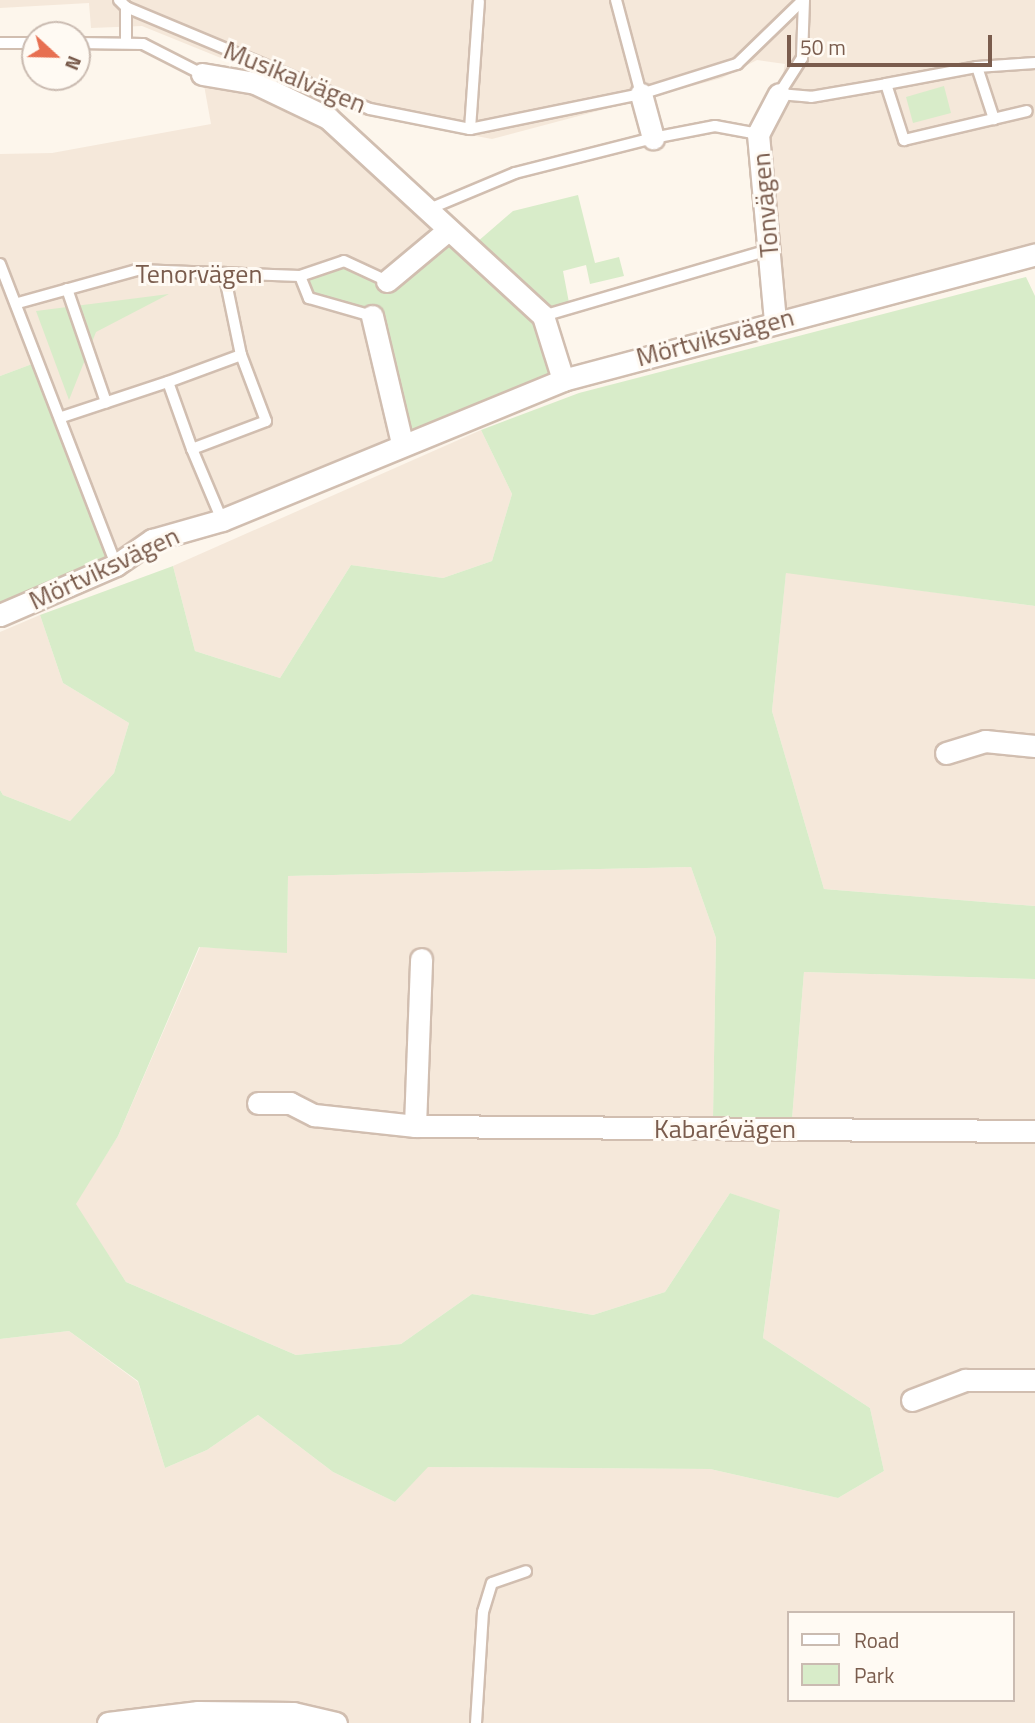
<!DOCTYPE html>
<meta charset="utf-8">
<style>
body{margin:0}
#map{position:relative;width:1035px;height:1723px;overflow:hidden;background:#fdf6ec;font-family:"Titillium Web",sans-serif}
div>[style]{position:absolute}
.residential>*{inset:0;background:#f5e8da}
.green>*{inset:0;background:#d8ecc9}
.roads{filter:drop-shadow(2px 0 #d1beb0) drop-shadow(-2px 0 #d1beb0) drop-shadow(0 2px #d1beb0) drop-shadow(0 -2px #d1beb0)}
.lane>*{height:10px;margin:-5px;padding:0 5px;transform-origin:5px;border-radius:5px;background:#fff}
.street>*{height:21px;margin:-10.5px;padding:0 10.5px;transform-origin:10.5px;border-radius:10.5px;background:#fff}
span{translate:-50% -50%;white-space:nowrap;text-align:center;line-height:1.15;-webkit-text-stroke:6px #fffaf3;paint-order:stroke}
.street-label{font-size:26px;color:#7a5c4d}
.legend{position:absolute;left:787px;top:1611px;width:228px;height:91px;box-sizing:border-box;background:#fffaf3;border:2px solid #cabbb1;margin:0;padding:9px 12px;list-style:none;font-size:21px;color:#7a5c4d}
.legend li{display:flex;align-items:center;gap:14px;height:35px}
.legend b{width:35px;border:2px solid #cabbb1}
.north{position:absolute;left:21px;top:21px;width:70px;height:70px;box-sizing:border-box;background:#fffaf3;border:2px solid #cabbb1;border-radius:50%;rotate:112deg;font-size:19px;font-weight:700;line-height:28px;text-align:center;color:#7a5c4d}
.north::after{content:'';display:block;margin:auto;width:24px;height:32px;background:#e76f51;clip-path:polygon(50% 0,100% 100%,50% 72%,0 100%)}
.scale{position:absolute;left:787px;top:35px;width:205px;height:32px;box-sizing:border-box;border:4px solid #7a5c4d;border-top:0;padding-left:9px;font-size:21px;line-height:24px;white-space:nowrap;color:#7a5c4d;-webkit-text-stroke:5px #fffaf3;paint-order:stroke}
</style>
<div id="map">
<div class="residential">
<div style="clip-path:polygon(0 0,1035px 0,1035px 254px,775px 321px,758px 134px,779px 94px,785px 64px,757px 60px,722px 78px,492px 139px,361px 115px,142px 26px,91px 28px,89px 3px,0 8px)"></div>
<div style="clip-path:polygon(202px 74px,328px 118px,448px 230px,372px 316px,402px 443px,116px 565px,40px 361px,0 376px,0 154px,52px 153px,211px 124px)"></div>
<div style="clip-path:polygon(481px 430px,512px 494px,492px 561px,443px 578px,351px 565px,280px 678px,195px 651px,173px 566px)"></div>
<div style="clip-path:polygon(786px 572px,1035px 606px,1035px 906px,824px 889px,772px 711px)"></div>
<div style="clip-path:polygon(40px 615px,63px 683px,129px 723px,114px 773px,70px 821px,3px 795px,0 790px,0 632px)"></div>
<div style="clip-path:polygon(evenodd,691px 867px,716px 938px,713px 1118px,792px 1119px,804px 972px,1035px 979px,1035px 1723px,0 1723px,0 1339px,69px 1331px,138px 1382px,165px 1468px,207px 1450px,258px 1415px,333px 1472px,395px 1502px,427px 1467px,710px 1469px,838px 1498px,884px 1471px,870px 1408px,763px 1338px,780px 1211px,730px 1193px,665px 1292px,593px 1315px,472px 1294px,401px 1344px,296px 1355px,126px 1282px,75px 1204px,118px 1136px,200px 947px,287px 952px,288px 876px,691px 867px,788px 1613px,1012px 1613px,1012px 1700px,788px 1700px,788px 1613px)"></div>
</div>
<div class="green">
<div style="clip-path:polygon(944px 86px,951px 113px,913px 123px,906px 97px)"></div>
<div style="clip-path:polygon(578px 195px,595px 263px,619px 257px,624px 276px,590px 284px,586px 265px,563px 271px,570px 308px,544px 316px,563px 380px,402px 443px,372px 316px,309px 298px,300px 276px,344px 261px,387px 281px,448px 230px,469px 249px,513px 211px)"></div>
<div style="clip-path:polygon(1026px 277px,1035px 296px,1035px 606px,786px 573px,772px 711px,824px 889px,1035px 906px,1035px 979px,804px 972px,792px 1119px,713px 1118px,716px 938px,691px 867px,288px 876px,287px 953px,199px 947px,118px 1136px,76px 1204px,126px 1282px,296px 1355px,401px 1344px,472px 1294px,593px 1315px,665px 1292px,730px 1193px,780px 1210px,763px 1338px,870px 1408px,884px 1471px,838px 1498px,710px 1469px,428px 1467px,395px 1502px,333px 1472px,258px 1415px,207px 1450px,165px 1468px,138px 1381px,69px 1331px,0 1339px,0 790px,3px 795px,70px 821px,114px 773px,129px 723px,63px 683px,40px 615px,173px 566px,195px 651px,280px 678px,351px 565px,443px 578px,492px 561px,512px 494px,481px 430px,579px 393px)"></div>
<div style="clip-path:polygon(169px 294px,96px 332px,69px 400px,36px 311px)"></div>
<div style="clip-path:polygon(40px 361px,116px 565px,0 615px,0 376px)"></div>
</div>
<div class="roads">
<div class="lane">
<div style="left:119px;top:0;width:10px;rotate:45deg"></div>
<div style="left:126px;top:7px;width:264px;rotate:22.7deg"></div>
<div style="left:370px;top:109px;width:102px;rotate:11.3deg"></div>
<div style="left:470px;top:129px;width:175px;rotate:-11.6deg"></div>
<div style="left:641px;top:94px;width:101px;rotate:-17.4deg"></div>
<div style="left:737px;top:64px;width:92px;rotate:-44.1deg"></div>
<div style="left:616px;top:0;width:97px;rotate:75.1deg"></div>
<div style="left:804px;top:0;width:58px;rotate:92deg"></div>
<div style="left:802px;top:58px;width:43px;rotate:122.6deg"></div>
<div style="left:779px;top:94px;width:32px;rotate:5deg"></div>
<div style="left:811px;top:97px;width:76px;rotate:-9.8deg"></div>
<div style="left:886px;top:84px;width:59px;rotate:72.2deg"></div>
<div style="left:904px;top:140px;width:126px;rotate:-13.3deg"></div>
<div style="left:126px;top:42px;width:35px;rotate:-90deg"></div>
<div style="left:0;top:43px;width:35px"></div>
<div style="left:77px;top:43px;width:66px;rotate:0.9deg"></div>
<div style="left:143px;top:44px;width:66px;rotate:27deg"></div>
<div style="left:977px;top:67px;width:55px;rotate:71.9deg"></div>
<div style="left:886px;top:84px;width:93px;rotate:-10.6deg"></div>
<div style="left:977px;top:67px;width:58px;rotate:-3.9deg"></div>
<div style="left:470px;top:129px;width:128px;rotate:-86deg"></div>
<div style="left:429px;top:209px;width:93px;rotate:-22.7deg"></div>
<div style="left:515px;top:173px;width:142px;rotate:-14.2deg"></div>
<div style="left:653px;top:138px;width:63px;rotate:-11deg"></div>
<div style="left:715px;top:126px;width:44px;rotate:10.5deg"></div>
<div style="left:0;top:264px;width:323px;rotate:68.9deg"></div>
<div style="left:300px;top:276px;width:24px;rotate:68deg"></div>
<div style="left:309px;top:298px;width:66px;rotate:15.9deg"></div>
<div style="left:67px;top:289px;width:120px;rotate:71deg"></div>
<div style="left:18px;top:303px;width:123px;rotate:-15.5deg"></div>
<div style="left:137px;top:270px;width:163px;rotate:2.1deg"></div>
<div style="left:300px;top:276px;width:46px;rotate:-18.8deg"></div>
<div style="left:344px;top:261px;width:47px;rotate:24.9deg"></div>
<div style="left:543px;top:316px;width:235px;rotate:-16.3deg"></div>
<div style="left:62px;top:417px;width:112px;rotate:-18.3deg"></div>
<div style="left:192px;top:449px;width:71px;rotate:-109.7deg"></div>
<div style="left:168px;top:382px;width:78px;rotate:-20.3deg"></div>
<div style="left:222px;top:520px;width:77px;rotate:-112.9deg"></div>
<div style="left:192px;top:449px;width:79px;rotate:-20.7deg"></div>
<div style="left:266px;top:421px;width:71px;rotate:-110.7deg"></div>
<div style="left:241px;top:355px;width:84px;rotate:-101.7deg"></div>
<div style="left:476px;top:1723px;width:111px;rotate:-86.4deg"></div>
<div style="left:483px;top:1612px;width:30px;rotate:-73deg"></div>
<div style="left:492px;top:1583px;width:36px;rotate:-19deg"></div>
</div>
<div class="street">
<div style="left:202px;top:74px;width:54px;rotate:9.6deg"></div>
<div style="left:255px;top:83px;width:81px;rotate:25.6deg"></div>
<div style="left:328px;top:118px;width:292px;rotate:42.6deg"></div>
<div style="left:543px;top:316px;width:67px;rotate:72.6deg"></div>
<div style="left:641px;top:94px;width:46px;rotate:74.7deg"></div>
<div style="left:387px;top:281px;width:80px;rotate:-39.9deg"></div>
<div style="left:372px;top:316px;width:130px;rotate:76.7deg"></div>
<div style="left:775px;top:321px;width:188px;rotate:-95.2deg"></div>
<div style="left:758px;top:134px;width:45px;rotate:-62.3deg"></div>
<div style="left:0;top:615px;width:126px;rotate:-23.3deg"></div>
<div style="left:116px;top:565px;width:44px;rotate:-34.8deg"></div>
<div style="left:152px;top:540px;width:73px;rotate:-15.9deg"></div>
<div style="left:222px;top:520px;width:369px;rotate:-22.3deg"></div>
<div style="left:563px;top:380px;width:489px;rotate:-14.9deg"></div>
<div style="left:946px;top:753px;width:41px;rotate:-17.1deg"></div>
<div style="left:985px;top:741px;width:50px;rotate:5.7deg"></div>
<div style="left:258px;top:1103px;width:32px"></div>
<div style="left:290px;top:1103px;width:27px;rotate:27deg"></div>
<div style="left:314px;top:1115px;width:102px;rotate:6.2deg"></div>
<div style="left:415px;top:1126px;width:620px;rotate:0.46deg"></div>
<div style="left:415px;top:1126px;width:167px;rotate:-87.9deg"></div>
<div style="left:912px;top:1400px;width:57px;rotate:-20.7deg"></div>
<div style="left:965px;top:1380px;width:70px"></div>
<div style="left:108px;top:1723px;width:91px;rotate:-7deg"></div>
<div style="left:198px;top:1712px;width:95px;rotate:0.6deg"></div>
<div style="left:293px;top:1713px;width:44px;rotate:13.1deg"></div>
</div>
</div>
<div class="street-label">
<span style="left:295px;top:77px;rotate:22deg">Musikalvägen</span>
<span style="left:765px;top:205px;rotate:-95deg">Tonvägen</span>
<span style="left:199px;top:274px">Tenorvägen</span>
<span style="left:715px;top:337px;rotate:-15deg">Mörtviksvägen</span>
<span style="left:104px;top:568px;rotate:-25deg">Mörtviksvägen</span>
<span style="left:725px;top:1129px">Kabarévägen</span>
</div>
<ul class="legend">
<li><b style="height:9px;background:#fff"></b>Road</li>
<li><b style="height:19px;background:#d8ecc9"></b>Park</li>
</ul>
<div class="north">N</div>
<div class="scale">50 m</div>
</div>
